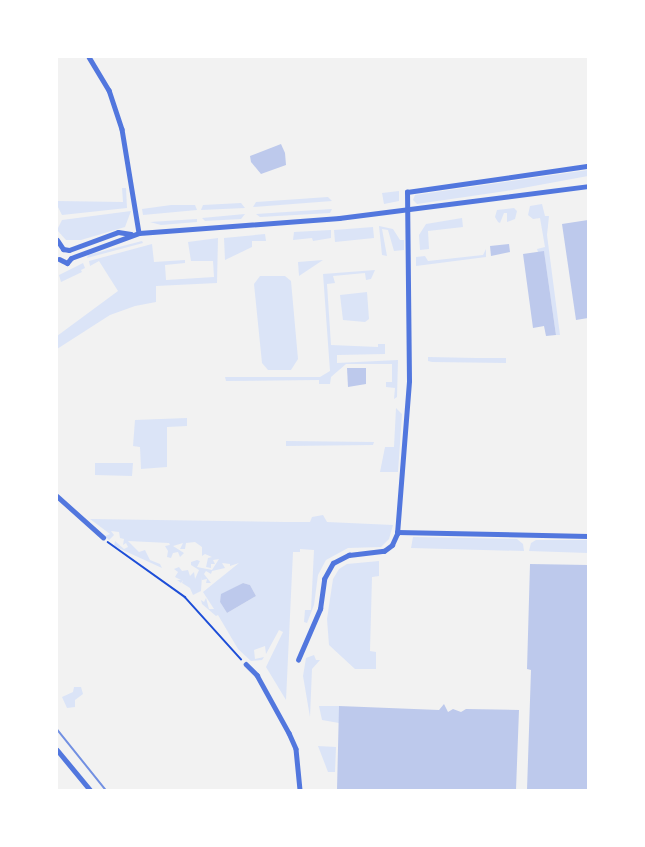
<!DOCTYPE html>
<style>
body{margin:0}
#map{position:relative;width:645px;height:847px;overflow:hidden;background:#f2f2f2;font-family:"Sofia Sans Condensed",sans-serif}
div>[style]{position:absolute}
.green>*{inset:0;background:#dbe4f7}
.building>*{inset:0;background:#bdc9ec}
.path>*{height:1.5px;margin:-0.75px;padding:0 0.75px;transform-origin:0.75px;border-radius:0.75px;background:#1d4ed8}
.minor>*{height:4.5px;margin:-2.25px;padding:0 2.25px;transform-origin:2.25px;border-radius:2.25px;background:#5277de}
.tertiary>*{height:5px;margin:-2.5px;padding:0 2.5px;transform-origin:2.5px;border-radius:2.5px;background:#5277de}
.tram>*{height:1.5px;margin:-0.75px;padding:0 0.75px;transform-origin:0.75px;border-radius:0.75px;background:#7290e2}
span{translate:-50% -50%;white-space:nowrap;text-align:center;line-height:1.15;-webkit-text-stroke:4.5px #fff;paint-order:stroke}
.frame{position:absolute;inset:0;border:58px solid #fff;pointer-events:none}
</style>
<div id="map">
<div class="green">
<div style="clip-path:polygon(588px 170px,588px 176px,506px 191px,417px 204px,413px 200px,415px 195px)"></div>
<div style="clip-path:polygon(122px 188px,126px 188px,127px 208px,62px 215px,57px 205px,57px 201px,123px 202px)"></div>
<div style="clip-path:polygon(399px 191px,399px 201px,384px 204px,382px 193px)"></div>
<div style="clip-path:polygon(328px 197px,332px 201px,253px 207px,256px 202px)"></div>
<div style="clip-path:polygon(241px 203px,245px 208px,201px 210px,203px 205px)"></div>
<div style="clip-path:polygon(542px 204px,545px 216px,549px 216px,547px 235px,560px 335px,556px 335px,544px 252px,538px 252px,537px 249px,545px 247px,540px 218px,533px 219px,528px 215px,530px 206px)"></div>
<div style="clip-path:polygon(171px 205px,195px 205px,197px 210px,143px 215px,142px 209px)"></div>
<div style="clip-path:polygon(514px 208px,517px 211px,515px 219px,507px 222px,507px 213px,504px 213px,500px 223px,498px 222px,495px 217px,497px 210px)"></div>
<div style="clip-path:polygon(332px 209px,330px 213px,260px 217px,256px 214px)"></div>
<div style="clip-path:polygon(131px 211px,125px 227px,81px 240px,66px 240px,57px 230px,62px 220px)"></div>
<div style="clip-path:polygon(245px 214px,241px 219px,205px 221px,202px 218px)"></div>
<div style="clip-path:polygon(462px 218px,463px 227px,428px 231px,429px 249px,420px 250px,419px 235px,426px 224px)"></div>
<div style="clip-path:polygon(197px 219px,197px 222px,161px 225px,150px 222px)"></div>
<div style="clip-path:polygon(379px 226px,393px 229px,400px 240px,404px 240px,404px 250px,394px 251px,388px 230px,382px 229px,387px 256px,382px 255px)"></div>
<div style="clip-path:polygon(373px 227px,374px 238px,335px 242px,334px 230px)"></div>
<div style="clip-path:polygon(331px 230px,331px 238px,313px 241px,312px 238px,293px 240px,294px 232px)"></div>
<div style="clip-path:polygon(265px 234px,266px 241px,252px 241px,252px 247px,225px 260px,224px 238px)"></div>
<div style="clip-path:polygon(218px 238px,217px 283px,156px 286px,156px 302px,135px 306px,110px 315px,57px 349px,57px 336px,118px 291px,99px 261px,90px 266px,89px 261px,152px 244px,154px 262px,185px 260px,185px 263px,165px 265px,166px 280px,214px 277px,213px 261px,191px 261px,188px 242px)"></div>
<div style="clip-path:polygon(142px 241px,143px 243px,87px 258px,88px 255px)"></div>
<div style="clip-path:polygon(486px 249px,486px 257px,416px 266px,416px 257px,425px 256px,428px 261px,483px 255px)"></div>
<div style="clip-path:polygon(323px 260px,299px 276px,298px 262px)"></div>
<div style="clip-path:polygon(83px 263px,85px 268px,81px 270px,82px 272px,61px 282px,59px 275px)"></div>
<div style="clip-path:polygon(375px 270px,371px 279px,366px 280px,365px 273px,333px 276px,335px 283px,327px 284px,331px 345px,378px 347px,378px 344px,385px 344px,385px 354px,337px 355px,337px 363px,398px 360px,397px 397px,394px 399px,395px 388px,386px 387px,386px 382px,392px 382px,392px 364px,346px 364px,331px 377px,330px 384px,319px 384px,319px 380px,226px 381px,225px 377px,320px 377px,330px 371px,323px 274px)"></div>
<div style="clip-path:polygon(260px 276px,285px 276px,291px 281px,298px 359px,291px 370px,268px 370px,262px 363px,254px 284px)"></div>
<div style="clip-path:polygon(367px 292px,369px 319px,365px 322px,343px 320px,340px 295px)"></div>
<div style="clip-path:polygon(428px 357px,476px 358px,506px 358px,506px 363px,432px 362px,428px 361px)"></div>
<div style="clip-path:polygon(396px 408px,402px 414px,398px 472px,380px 472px,385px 447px,394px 447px)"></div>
<div style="clip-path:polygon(187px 418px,187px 426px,167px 427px,167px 467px,141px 469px,140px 447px,133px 446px,135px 420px)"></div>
<div style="clip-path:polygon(286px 441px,374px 442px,373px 445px,286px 446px)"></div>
<div style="clip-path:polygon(95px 463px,133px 463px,132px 476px,95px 475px)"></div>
<div style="clip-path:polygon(evenodd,323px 515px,327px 522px,393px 525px,389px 539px,381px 547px,348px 548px,326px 560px,318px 575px,314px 605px,307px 623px,304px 622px,305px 610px,311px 610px,314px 550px,300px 549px,300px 552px,293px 552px,286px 700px,266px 667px,283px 632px,279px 630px,266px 654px,265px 646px,254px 650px,255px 659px,264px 657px,262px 660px,251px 661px,238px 649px,218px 615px,216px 616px,202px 604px,201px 600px,204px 602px,206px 598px,209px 609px,214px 609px,203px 592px,239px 563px,230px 566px,230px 564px,222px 563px,225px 568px,212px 571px,211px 574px,206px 571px,204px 574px,211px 583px,206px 583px,207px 579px,202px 580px,202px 576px,201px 591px,193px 595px,190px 588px,182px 583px,183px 580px,181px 583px,177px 580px,181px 580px,175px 577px,178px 572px,174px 569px,179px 567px,182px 571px,188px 570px,190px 576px,194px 572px,195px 579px,199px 570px,191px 565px,191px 562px,197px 560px,200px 561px,197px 567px,212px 570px,219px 559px,213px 560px,215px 564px,211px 564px,211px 568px,206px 567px,208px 558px,212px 557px,205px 554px,202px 556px,202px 547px,195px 542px,186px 543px,185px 549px,180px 549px,183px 543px,173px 546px,184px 553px,180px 557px,178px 552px,173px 553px,171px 558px,167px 557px,168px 551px,165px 546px,170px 545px,169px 543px,128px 541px,139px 552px,145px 550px,150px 560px,160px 564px,162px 568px,114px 546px,115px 541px,124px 549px,128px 547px,126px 543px,123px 545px,124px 539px,120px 538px,119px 532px,111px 531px,114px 535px,109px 540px,105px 536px,110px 534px,90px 519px,285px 522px,310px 522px,312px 517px,323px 515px,243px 583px,250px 585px,256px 596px,227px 613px,220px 602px,222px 594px,243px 583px)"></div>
<div style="clip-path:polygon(413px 537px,517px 539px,523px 544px,524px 551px,411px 548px)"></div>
<div style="clip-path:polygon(536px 540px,588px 540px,588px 553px,529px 551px,531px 543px)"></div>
<div style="clip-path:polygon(379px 561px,379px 576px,372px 577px,370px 651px,376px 652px,376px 669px,355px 669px,329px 645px,327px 619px,333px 579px,339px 569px,347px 564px)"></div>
<div style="clip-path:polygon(314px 655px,316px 660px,320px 660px,312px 669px,310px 717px,303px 676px,306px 658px)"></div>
<div style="clip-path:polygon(74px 687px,81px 687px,83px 694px,75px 700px,75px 707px,67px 708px,62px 697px,73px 692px)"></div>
<div style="clip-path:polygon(319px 706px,339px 706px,339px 723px,322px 720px)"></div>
<div style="clip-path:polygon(318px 746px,336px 747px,335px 772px,328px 772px)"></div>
</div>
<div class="building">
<div style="clip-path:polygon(281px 144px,285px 153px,286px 165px,261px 174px,251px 162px,250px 156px)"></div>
<div style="clip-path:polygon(588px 220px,588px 318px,576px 320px,562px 224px)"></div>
<div style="clip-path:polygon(509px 244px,510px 252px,491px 256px,490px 246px)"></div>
<div style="clip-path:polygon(544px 251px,556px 335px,546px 336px,544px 326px,533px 328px,523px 254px)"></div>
<div style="clip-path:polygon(347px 368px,366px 368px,366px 384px,348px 387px)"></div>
<div style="clip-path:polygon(530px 564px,588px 565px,588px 790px,527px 790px,531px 670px,527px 669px)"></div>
<div style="clip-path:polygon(243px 583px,250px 585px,256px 596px,227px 613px,220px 602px,221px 594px)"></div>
<div style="clip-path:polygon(444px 704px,448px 712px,453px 709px,461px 712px,466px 709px,519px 710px,516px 790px,337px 790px,339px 706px,439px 710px)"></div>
</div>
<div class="path">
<div style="left:108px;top:542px;width:95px;rotate:35.5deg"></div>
<div style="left:185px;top:597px;width:84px;rotate:47.9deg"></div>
</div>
<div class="minor">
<div style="left:89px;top:57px;width:39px;rotate:59deg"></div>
<div style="left:109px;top:90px;width:41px;rotate:71.6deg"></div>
<div style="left:122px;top:129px;width:105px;rotate:80.7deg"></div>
<div style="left:57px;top:496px;width:62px;rotate:41.7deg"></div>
<div style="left:397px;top:532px;width:191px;rotate:1.2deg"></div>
<div style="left:298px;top:660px;width:56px;rotate:-66.7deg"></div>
<div style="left:320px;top:609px;width:30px;rotate:-82deg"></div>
<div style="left:324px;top:579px;width:18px;rotate:-61deg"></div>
<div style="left:333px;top:563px;width:18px;rotate:-27deg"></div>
<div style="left:349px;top:555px;width:35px;rotate:-7deg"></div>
<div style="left:384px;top:551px;width:10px;rotate:-37deg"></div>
<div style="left:392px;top:545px;width:12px;rotate:-66deg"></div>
<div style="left:397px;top:534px;width:153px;rotate:-85.5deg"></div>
<div style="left:409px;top:381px;width:189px;rotate:-90.6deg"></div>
<div style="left:407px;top:192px;width:183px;rotate:-8.2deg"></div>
<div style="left:246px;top:664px;width:16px;rotate:45deg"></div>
<div style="left:257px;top:675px;width:66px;rotate:61.1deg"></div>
<div style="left:289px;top:733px;width:17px;rotate:66deg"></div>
<div style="left:296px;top:749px;width:41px;rotate:84.4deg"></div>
</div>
<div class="tertiary">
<div style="left:57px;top:240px;width:11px;rotate:56deg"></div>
<div style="left:63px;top:249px;width:6px;rotate:9deg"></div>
<div style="left:69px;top:250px;width:52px;rotate:-20.2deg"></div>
<div style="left:118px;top:232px;width:13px;rotate:9deg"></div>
<div style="left:59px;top:259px;width:9px;rotate:27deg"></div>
<div style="left:67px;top:263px;width:6px;rotate:-51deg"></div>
<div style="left:71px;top:258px;width:72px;rotate:-20.2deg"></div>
<div style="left:139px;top:233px;width:201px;rotate:-4.3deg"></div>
<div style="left:339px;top:218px;width:251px;rotate:-7.3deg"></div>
<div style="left:57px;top:750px;width:52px;rotate:50.5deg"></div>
</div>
<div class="tram">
<div style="left:57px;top:729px;width:78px;rotate:51.2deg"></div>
</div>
<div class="frame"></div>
</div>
